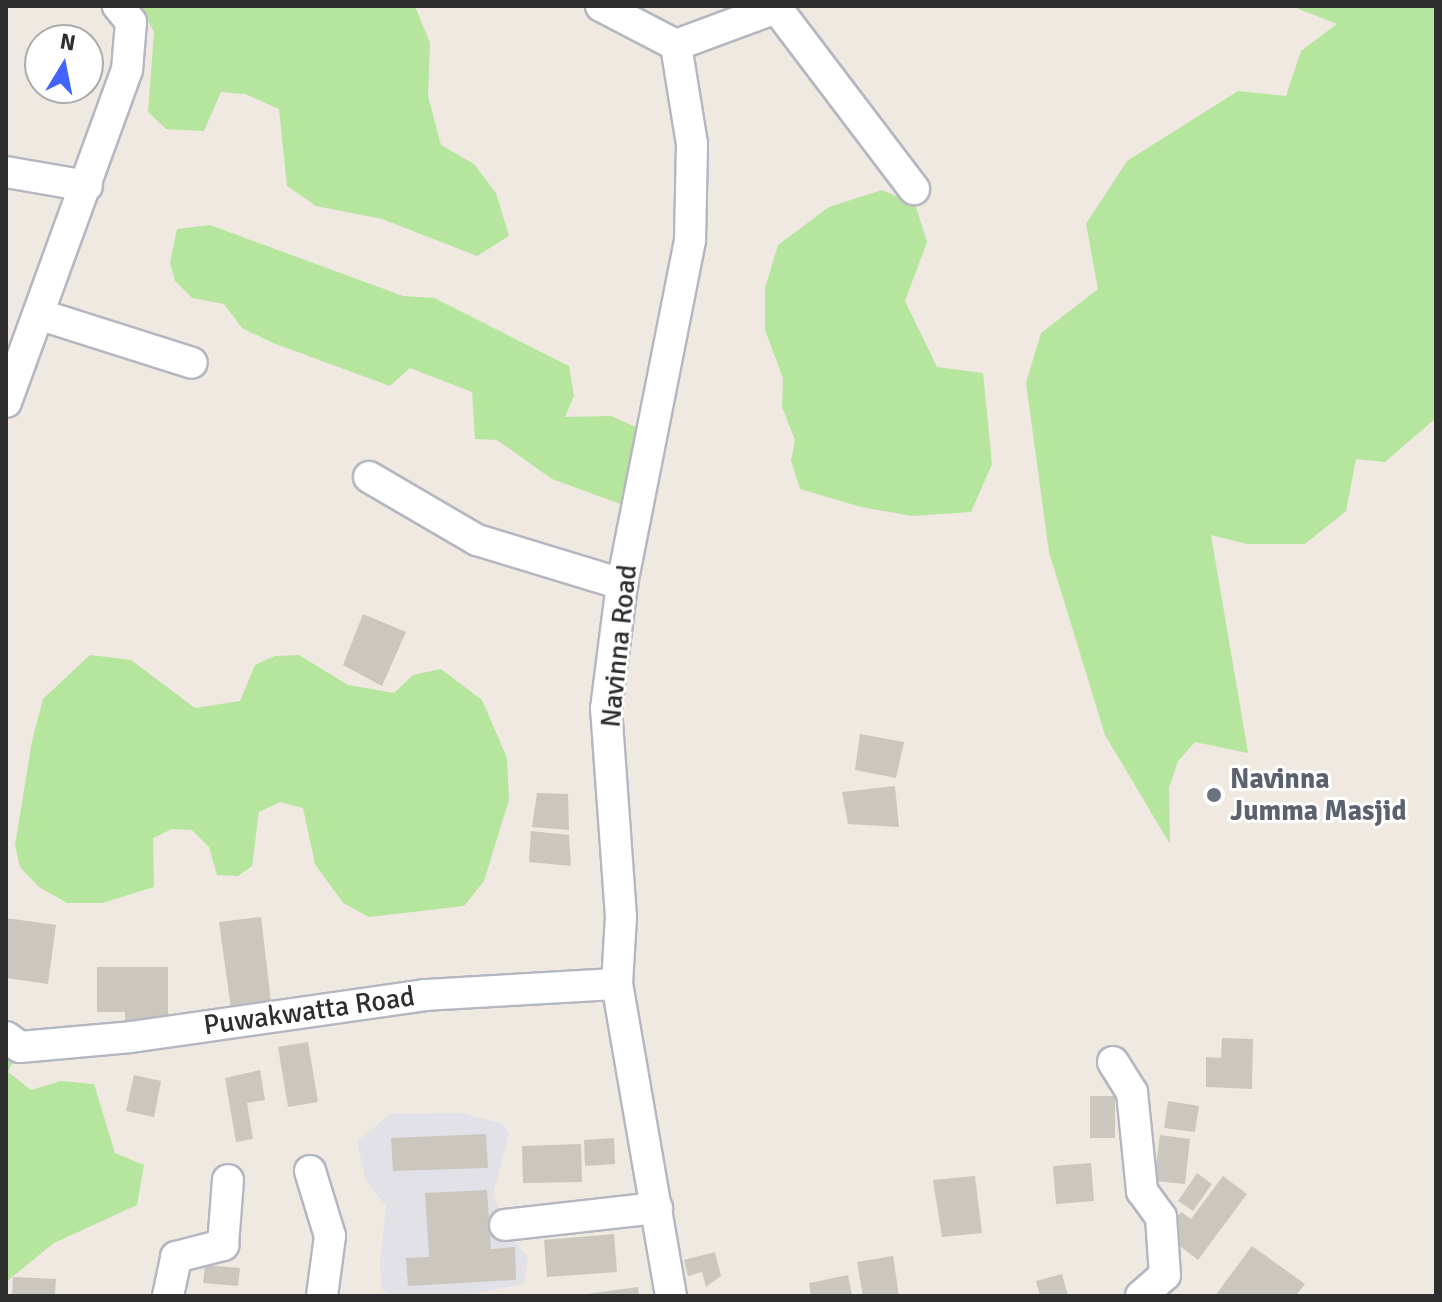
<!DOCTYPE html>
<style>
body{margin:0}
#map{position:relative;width:1442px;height:1302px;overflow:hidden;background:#efe9e1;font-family:Signika,sans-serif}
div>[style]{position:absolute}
.industrial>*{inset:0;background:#e3e1e8}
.green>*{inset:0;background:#b6e59e}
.building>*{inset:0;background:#cbc7bf}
.roads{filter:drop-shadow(2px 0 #b4b7c1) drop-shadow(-2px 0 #b4b7c1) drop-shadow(0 2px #b4b7c1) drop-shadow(0 -2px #b4b7c1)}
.minor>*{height:30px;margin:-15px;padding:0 15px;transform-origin:15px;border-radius:15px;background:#fff}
.dots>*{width:22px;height:22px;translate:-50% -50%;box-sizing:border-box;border:4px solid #fff;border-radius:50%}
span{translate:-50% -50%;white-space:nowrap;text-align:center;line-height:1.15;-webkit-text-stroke:6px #fff;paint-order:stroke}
.street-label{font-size:28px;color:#2e2e2e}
.worship-label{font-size:28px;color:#5b616d;font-weight:700}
.left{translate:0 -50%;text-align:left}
.frame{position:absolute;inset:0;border:8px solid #2e2e2e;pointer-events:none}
.north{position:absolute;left:24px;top:24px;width:80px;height:80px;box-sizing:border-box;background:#fff;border:2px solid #ababab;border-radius:50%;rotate:10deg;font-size:22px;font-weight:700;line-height:32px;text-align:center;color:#2e2e2e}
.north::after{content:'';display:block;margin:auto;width:28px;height:36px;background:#4264fb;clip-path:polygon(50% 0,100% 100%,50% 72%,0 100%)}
</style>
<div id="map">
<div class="industrial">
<div style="clip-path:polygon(462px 1113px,503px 1124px,509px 1134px,493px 1194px,507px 1233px,528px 1257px,524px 1284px,460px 1296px,390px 1296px,382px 1289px,380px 1264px,386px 1206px,366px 1180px,357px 1142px,390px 1114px)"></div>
</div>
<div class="green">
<div style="clip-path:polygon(140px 6px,415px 6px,430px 43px,428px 96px,441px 145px,474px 164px,496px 193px,509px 236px,477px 256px,382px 219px,316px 206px,287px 186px,279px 109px,245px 94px,221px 92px,204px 131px,166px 129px,148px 112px,154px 32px)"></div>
<div style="clip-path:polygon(1291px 6px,1436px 6px,1436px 418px,1385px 462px,1356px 459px,1346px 511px,1305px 544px,1247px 544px,1211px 535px,1248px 753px,1195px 742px,1178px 761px,1169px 788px,1170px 844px,1105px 735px,1049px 552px,1026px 383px,1041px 333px,1098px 289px,1086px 224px,1127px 161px,1238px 91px,1286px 96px,1301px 51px,1337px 24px)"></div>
<div style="clip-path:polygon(882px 190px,915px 204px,927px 242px,905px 301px,937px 367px,983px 373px,992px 464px,971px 512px,912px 516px,861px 507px,800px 489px,791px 461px,795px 440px,782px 407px,783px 378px,765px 330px,765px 288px,778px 245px,829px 207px)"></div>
<div style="clip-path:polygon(210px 225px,403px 296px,434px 298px,569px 366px,574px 396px,565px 417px,611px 416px,654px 435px,637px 510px,552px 479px,497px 440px,475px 439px,472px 392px,410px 368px,390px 386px,273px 343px,242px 328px,224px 304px,192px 298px,175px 281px,170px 263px,177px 229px)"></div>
<div style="clip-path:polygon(90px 655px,131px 660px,195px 708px,240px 701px,255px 665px,275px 656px,299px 655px,348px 685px,394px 693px,413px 675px,441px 669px,482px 700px,507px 758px,509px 800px,484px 881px,464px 906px,369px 917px,343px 903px,315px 864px,303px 808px,280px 802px,259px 812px,252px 866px,238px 876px,217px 875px,209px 847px,192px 830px,172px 829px,153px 838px,154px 887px,102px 903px,67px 903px,39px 887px,20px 867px,15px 845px,32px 741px,43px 699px)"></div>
<div style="clip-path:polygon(6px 1037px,20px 1047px,8px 1072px,31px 1090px,61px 1081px,94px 1084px,115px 1153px,144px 1165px,137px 1205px,54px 1243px,6px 1282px)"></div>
</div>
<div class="building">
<div style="clip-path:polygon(363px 614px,406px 632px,382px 686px,343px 665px)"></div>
<div style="clip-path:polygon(860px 734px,904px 742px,896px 778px,855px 770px)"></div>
<div style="clip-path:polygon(895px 786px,899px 827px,848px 824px,842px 792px)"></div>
<div style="clip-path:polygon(537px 793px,568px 794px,569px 830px,532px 827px)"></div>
<div style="clip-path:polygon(531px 831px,569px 835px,571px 866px,529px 862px)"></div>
<div style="clip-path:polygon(261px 917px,272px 1010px,232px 1016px,219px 922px)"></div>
<div style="clip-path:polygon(6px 918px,56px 925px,48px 984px,6px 978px)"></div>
<div style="clip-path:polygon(97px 967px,168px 967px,168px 1028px,125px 1028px,125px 1012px,97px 1012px)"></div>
<div style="clip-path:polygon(1222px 1038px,1253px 1039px,1252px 1089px,1206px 1087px,1206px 1057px,1221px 1058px)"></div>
<div style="clip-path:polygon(308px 1042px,318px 1102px,288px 1107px,278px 1047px)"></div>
<div style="clip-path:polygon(260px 1070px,265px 1100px,247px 1103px,253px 1139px,236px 1142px,225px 1078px)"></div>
<div style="clip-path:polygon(134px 1075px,161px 1081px,154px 1117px,126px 1111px)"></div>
<div style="clip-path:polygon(1090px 1096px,1115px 1096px,1115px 1138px,1090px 1138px)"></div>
<div style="clip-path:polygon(1168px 1101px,1199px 1106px,1195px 1132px,1164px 1128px)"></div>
<div style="clip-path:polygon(486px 1134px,488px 1168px,393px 1171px,391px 1138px)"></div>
<div style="clip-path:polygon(1160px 1135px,1190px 1139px,1185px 1184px,1154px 1181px)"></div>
<div style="clip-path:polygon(614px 1138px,615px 1164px,585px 1166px,584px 1140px)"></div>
<div style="clip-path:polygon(581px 1144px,582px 1182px,523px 1183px,522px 1146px)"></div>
<div style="clip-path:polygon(1091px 1163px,1094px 1201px,1056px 1204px,1053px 1166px)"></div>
<div style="clip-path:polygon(1197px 1173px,1212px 1184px,1193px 1211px,1178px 1201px)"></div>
<div style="clip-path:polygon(975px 1176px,982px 1233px,942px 1237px,933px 1180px)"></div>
<div style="clip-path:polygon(1223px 1176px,1247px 1194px,1198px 1260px,1164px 1234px,1181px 1212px,1191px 1219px)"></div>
<div style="clip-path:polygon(487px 1190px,491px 1249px,515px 1247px,516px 1280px,408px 1286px,406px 1258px,429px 1257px,425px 1193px)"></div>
<div style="clip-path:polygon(614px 1234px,617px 1272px,547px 1277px,544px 1240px)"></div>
<div style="clip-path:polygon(1252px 1246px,1305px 1284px,1296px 1296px,1215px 1296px)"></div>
<div style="clip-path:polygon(715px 1252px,721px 1276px,706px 1287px,702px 1272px,688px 1276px,684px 1260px)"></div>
<div style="clip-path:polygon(893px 1256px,899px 1296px,863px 1296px,857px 1262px)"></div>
<div style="clip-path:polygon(205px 1265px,240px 1268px,238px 1286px,203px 1283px)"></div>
<div style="clip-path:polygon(1062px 1274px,1068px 1296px,1040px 1296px,1036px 1281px)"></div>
<div style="clip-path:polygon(848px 1275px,852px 1296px,811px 1296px,809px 1283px)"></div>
<div style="clip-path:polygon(13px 1277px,56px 1279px,55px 1296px,12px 1296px)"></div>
<div style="clip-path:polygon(638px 1287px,639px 1296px,587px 1296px,587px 1294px)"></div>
</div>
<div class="roads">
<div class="minor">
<div style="left:601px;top:6px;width:85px;rotate:27.5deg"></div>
<div style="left:676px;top:45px;width:107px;rotate:-20.3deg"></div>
<div style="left:775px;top:6px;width:230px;rotate:52.8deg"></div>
<div style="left:6px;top:172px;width:82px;rotate:9.8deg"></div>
<div style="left:41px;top:315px;width:158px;rotate:17.6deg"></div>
<div style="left:6px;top:402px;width:353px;rotate:-70deg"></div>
<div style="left:127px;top:70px;width:48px;rotate:-85.2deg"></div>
<div style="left:131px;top:22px;width:21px;rotate:-129deg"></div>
<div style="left:369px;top:477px;width:125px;rotate:30.3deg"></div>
<div style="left:477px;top:540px;width:152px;rotate:16.9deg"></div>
<div style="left:6px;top:1037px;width:17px;rotate:36deg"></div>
<div style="left:20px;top:1047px;width:111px;rotate:-5.1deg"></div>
<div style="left:131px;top:1037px;width:297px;rotate:-8.1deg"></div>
<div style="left:425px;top:995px;width:192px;rotate:-3.3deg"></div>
<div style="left:1113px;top:1062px;width:36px;rotate:58deg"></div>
<div style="left:1132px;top:1092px;width:100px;rotate:84.2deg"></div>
<div style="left:1142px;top:1191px;width:32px;rotate:54deg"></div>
<div style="left:1161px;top:1217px;width:58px;rotate:86.1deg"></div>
<div style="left:1165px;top:1275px;width:32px;rotate:139deg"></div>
<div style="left:310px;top:1171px;width:68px;rotate:72.9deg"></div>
<div style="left:330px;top:1236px;width:61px;rotate:97.6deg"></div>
<div style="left:505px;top:1225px;width:153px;rotate:-6.4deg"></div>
<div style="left:168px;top:1296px;width:40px;rotate:-78deg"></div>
<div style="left:176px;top:1257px;width:49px;rotate:-14.3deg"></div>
<div style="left:223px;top:1245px;width:65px;rotate:-85.6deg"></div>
<div style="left:671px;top:1296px;width:317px;rotate:-99.8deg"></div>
<div style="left:617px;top:984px;width:67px;rotate:-86.6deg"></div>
<div style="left:621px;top:917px;width:209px;rotate:-94.1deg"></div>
<div style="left:606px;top:709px;width:126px;rotate:-82.7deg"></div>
<div style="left:622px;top:584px;width:351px;rotate:-78.8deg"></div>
<div style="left:690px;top:240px;width:96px;rotate:-88.8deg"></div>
<div style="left:692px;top:144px;width:100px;rotate:-99.2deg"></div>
</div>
</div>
<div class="dots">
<div style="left:1214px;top:795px;background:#6b7280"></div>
</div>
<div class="street-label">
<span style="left:619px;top:646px;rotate:-84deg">Navinna Road</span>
<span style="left:309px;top:1011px;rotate:-8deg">Puwakwatta Road</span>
</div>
<div class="worship-label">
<span class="left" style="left:1230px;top:795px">Navinna<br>Jumma Masjid</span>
</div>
<div class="frame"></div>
<div class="north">N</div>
</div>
